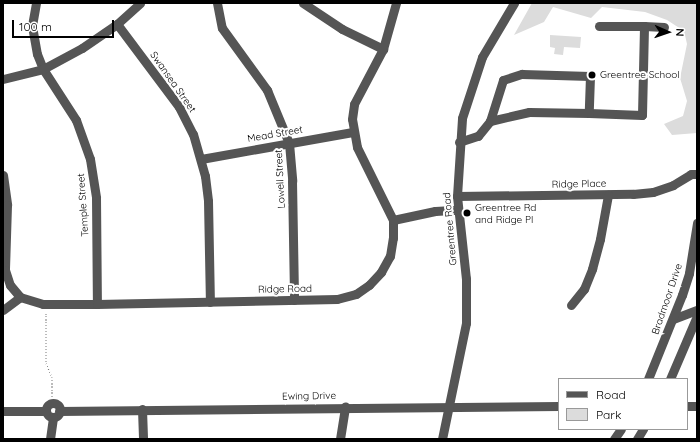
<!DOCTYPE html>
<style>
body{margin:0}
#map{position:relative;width:700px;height:442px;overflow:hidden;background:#fff;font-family:Quicksand,sans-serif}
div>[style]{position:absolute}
.green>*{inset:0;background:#dcdcdc}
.path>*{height:1px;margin-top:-0.5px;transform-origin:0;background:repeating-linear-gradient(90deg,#777 0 1px,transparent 0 3px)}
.minor>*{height:9px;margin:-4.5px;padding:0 4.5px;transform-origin:4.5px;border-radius:4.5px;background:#555}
.minor>.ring{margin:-4.5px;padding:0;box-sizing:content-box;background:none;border:9px solid #555;border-radius:50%}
.dots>*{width:11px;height:11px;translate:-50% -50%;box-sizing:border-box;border:2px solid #fff;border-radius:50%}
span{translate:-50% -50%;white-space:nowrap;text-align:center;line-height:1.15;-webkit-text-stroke:4px #fff;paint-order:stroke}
.poi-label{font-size:10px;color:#000}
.left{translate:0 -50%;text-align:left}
.street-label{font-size:10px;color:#000}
.frame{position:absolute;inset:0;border:4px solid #000;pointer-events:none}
.legend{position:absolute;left:558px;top:378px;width:130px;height:52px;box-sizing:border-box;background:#fff;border:1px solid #999;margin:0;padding:5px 7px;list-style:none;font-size:12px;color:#000}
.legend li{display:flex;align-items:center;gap:8px;height:20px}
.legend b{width:20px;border:1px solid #999}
.north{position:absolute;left:648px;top:12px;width:40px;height:40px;-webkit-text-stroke:3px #fff;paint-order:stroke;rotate:92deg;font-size:11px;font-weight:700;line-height:16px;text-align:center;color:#000}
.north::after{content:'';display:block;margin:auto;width:14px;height:18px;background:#000;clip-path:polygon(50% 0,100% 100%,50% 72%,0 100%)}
.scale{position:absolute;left:12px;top:20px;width:102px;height:18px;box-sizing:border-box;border:2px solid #000;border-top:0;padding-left:5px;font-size:12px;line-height:14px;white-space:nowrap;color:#000;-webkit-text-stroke:3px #fff;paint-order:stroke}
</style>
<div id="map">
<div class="green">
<div style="clip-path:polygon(532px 3px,697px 3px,697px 133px,672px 135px,664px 124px,683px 116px,687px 101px,680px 78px,687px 44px,684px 31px,667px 20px,645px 12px,602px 7px,591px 18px,553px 7px,544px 22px,514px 35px)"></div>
<div style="clip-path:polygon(550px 35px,581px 37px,580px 48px,564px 47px,563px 55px,554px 54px,555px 48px,550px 47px)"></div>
</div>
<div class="path">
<div style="left:46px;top:313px;width:50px;rotate:90deg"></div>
<div style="left:46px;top:363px;width:15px;rotate:67deg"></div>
<div style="left:52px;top:377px;width:21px;rotate:90deg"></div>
</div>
<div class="minor">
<div style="left:36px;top:3px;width:23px;rotate:100deg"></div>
<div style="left:32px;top:26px;width:28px;rotate:80deg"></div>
<div style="left:37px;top:54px;width:16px;rotate:68deg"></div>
<div style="left:43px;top:69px;width:61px;rotate:57.1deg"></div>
<div style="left:76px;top:120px;width:41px;rotate:70.3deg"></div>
<div style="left:90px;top:159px;width:39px;rotate:81deg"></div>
<div style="left:96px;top:198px;width:106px;rotate:89.5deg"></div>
<div style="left:217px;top:3px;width:25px;rotate:79deg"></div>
<div style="left:222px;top:28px;width:77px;rotate:54deg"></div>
<div style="left:267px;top:90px;width:57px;rotate:67.5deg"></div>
<div style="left:289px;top:143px;width:38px;rotate:85deg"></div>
<div style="left:292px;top:181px;width:119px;rotate:89deg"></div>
<div style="left:303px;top:3px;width:47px;rotate:33.7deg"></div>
<div style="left:342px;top:29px;width:46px;rotate:26deg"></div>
<div style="left:117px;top:24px;width:104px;rotate:53.2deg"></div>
<div style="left:179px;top:107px;width:30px;rotate:63deg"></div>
<div style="left:193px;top:134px;width:44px;rotate:74.1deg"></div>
<div style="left:205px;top:176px;width:25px;rotate:83deg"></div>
<div style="left:208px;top:201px;width:101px;rotate:88.9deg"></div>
<div style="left:644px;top:26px;width:20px;rotate:3deg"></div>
<div style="left:3px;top:79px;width:41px;rotate:-14deg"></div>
<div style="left:43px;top:69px;width:44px;rotate:-28.3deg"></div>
<div style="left:82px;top:48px;width:42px;rotate:-34.4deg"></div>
<div style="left:117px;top:24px;width:31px;rotate:-42deg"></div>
<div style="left:589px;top:113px;width:53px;rotate:2.2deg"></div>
<div style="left:642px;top:115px;width:89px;rotate:-88.7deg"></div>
<div style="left:644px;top:26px;width:45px;rotate:180deg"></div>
<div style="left:459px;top:142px;width:20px;rotate:-18deg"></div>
<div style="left:478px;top:136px;width:19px;rotate:-51deg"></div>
<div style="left:490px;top:121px;width:43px;rotate:-72.4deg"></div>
<div style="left:503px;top:80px;width:20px;rotate:-18deg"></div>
<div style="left:522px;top:74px;width:68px;rotate:1.7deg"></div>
<div style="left:590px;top:76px;width:37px;rotate:92deg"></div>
<div style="left:589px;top:113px;width:60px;rotate:-179deg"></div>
<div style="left:529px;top:112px;width:40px;rotate:167deg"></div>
<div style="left:201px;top:159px;width:154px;rotate:-10.1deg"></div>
<div style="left:3px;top:175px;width:30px;rotate:82deg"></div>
<div style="left:7px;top:205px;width:65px;rotate:91.8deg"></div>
<div style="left:5px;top:270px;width:16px;rotate:72deg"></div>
<div style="left:10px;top:285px;width:16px;rotate:50deg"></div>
<div style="left:20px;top:297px;width:24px;rotate:17deg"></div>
<div style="left:43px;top:304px;width:54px"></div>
<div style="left:97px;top:304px;width:240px;rotate:-1.2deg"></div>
<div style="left:337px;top:299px;width:20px;rotate:-15deg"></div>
<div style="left:356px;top:294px;width:16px;rotate:-35deg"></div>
<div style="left:369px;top:285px;width:18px;rotate:-47deg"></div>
<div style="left:381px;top:272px;width:18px;rotate:-61deg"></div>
<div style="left:390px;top:256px;width:18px;rotate:-81deg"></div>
<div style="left:393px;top:238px;width:18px;rotate:-90deg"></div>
<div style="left:393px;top:220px;width:81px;rotate:-116.3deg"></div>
<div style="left:357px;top:147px;width:28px;rotate:-100deg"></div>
<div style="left:352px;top:119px;width:15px;rotate:-82deg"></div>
<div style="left:354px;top:104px;width:62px;rotate:-62.2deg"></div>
<div style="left:383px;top:49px;width:48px;rotate:-74.2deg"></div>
<div style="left:457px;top:196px;width:176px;rotate:-0.7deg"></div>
<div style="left:633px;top:194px;width:20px;rotate:-6deg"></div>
<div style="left:653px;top:192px;width:21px;rotate:-19deg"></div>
<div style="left:673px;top:185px;width:21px;rotate:-31deg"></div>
<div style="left:691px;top:174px;width:6px"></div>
<div style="left:393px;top:220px;width:43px;rotate:-12.1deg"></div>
<div style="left:435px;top:211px;width:22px;rotate:-3deg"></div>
<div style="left:571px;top:305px;width:21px;rotate:-51deg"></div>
<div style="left:584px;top:289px;width:22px;rotate:-68deg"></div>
<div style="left:592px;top:269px;width:31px;rotate:-75deg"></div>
<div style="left:600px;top:239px;width:45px;rotate:-79.7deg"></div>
<div style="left:3px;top:310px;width:21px;rotate:-37deg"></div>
<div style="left:673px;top:319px;width:26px;rotate:-21deg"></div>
<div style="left:648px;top:379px;width:91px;rotate:-68deg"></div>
<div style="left:682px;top:295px;width:23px;rotate:-72deg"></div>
<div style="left:689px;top:273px;width:51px;rotate:-80.9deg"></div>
<div style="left:670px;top:379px;width:69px;rotate:-66.8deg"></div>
<div class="ring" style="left:46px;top:403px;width:5px;height:5px"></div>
<div style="left:687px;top:406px;width:10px"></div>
<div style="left:142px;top:409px;width:30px;rotate:88deg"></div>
<div style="left:3px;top:411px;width:43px"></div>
<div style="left:59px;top:411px;width:500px;rotate:-0.57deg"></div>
<div style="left:50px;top:439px;width:22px;rotate:-82deg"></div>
<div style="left:340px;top:439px;width:33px;rotate:-81deg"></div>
<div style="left:442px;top:439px;width:118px;rotate:-78.3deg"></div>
<div style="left:466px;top:323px;width:44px;rotate:-90deg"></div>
<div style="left:466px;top:279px;width:83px;rotate:-96.2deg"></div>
<div style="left:457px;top:196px;width:78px;rotate:-86.3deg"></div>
<div style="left:462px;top:118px;width:64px;rotate:-71.8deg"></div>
<div style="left:482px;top:57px;width:63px;rotate:-59.3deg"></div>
<div style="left:614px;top:439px;width:12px;rotate:-55deg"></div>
<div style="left:637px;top:439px;width:12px;rotate:-59deg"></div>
</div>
<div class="dots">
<div style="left:592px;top:75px;background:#000"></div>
<div style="left:467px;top:213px;background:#000"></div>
</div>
<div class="poi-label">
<span class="left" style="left:600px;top:75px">Greentree School</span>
<span class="left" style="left:475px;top:213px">Greentree Rd<br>and Ridge Pl</span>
</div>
<div class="street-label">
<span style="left:173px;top:82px;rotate:55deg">Swansea Street</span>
<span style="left:275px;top:134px;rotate:-10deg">Mead Street</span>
<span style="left:280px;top:179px;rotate:-93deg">Lowell Street</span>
<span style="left:579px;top:184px;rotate:-1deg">Ridge Place</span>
<span style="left:83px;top:205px;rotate:-94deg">Temple Street</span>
<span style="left:450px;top:229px;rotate:-95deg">Greentree Road</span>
<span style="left:285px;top:289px;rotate:-1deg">Ridge Road</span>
<span style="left:667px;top:299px;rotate:-71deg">Bradmoor Drive</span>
<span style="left:309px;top:396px;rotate:-1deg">Ewing Drive</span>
</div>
<div class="frame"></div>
<ul class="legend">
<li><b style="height:5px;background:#555"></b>Road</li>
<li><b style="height:11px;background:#dcdcdc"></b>Park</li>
</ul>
<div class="north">N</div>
<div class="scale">100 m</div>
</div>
